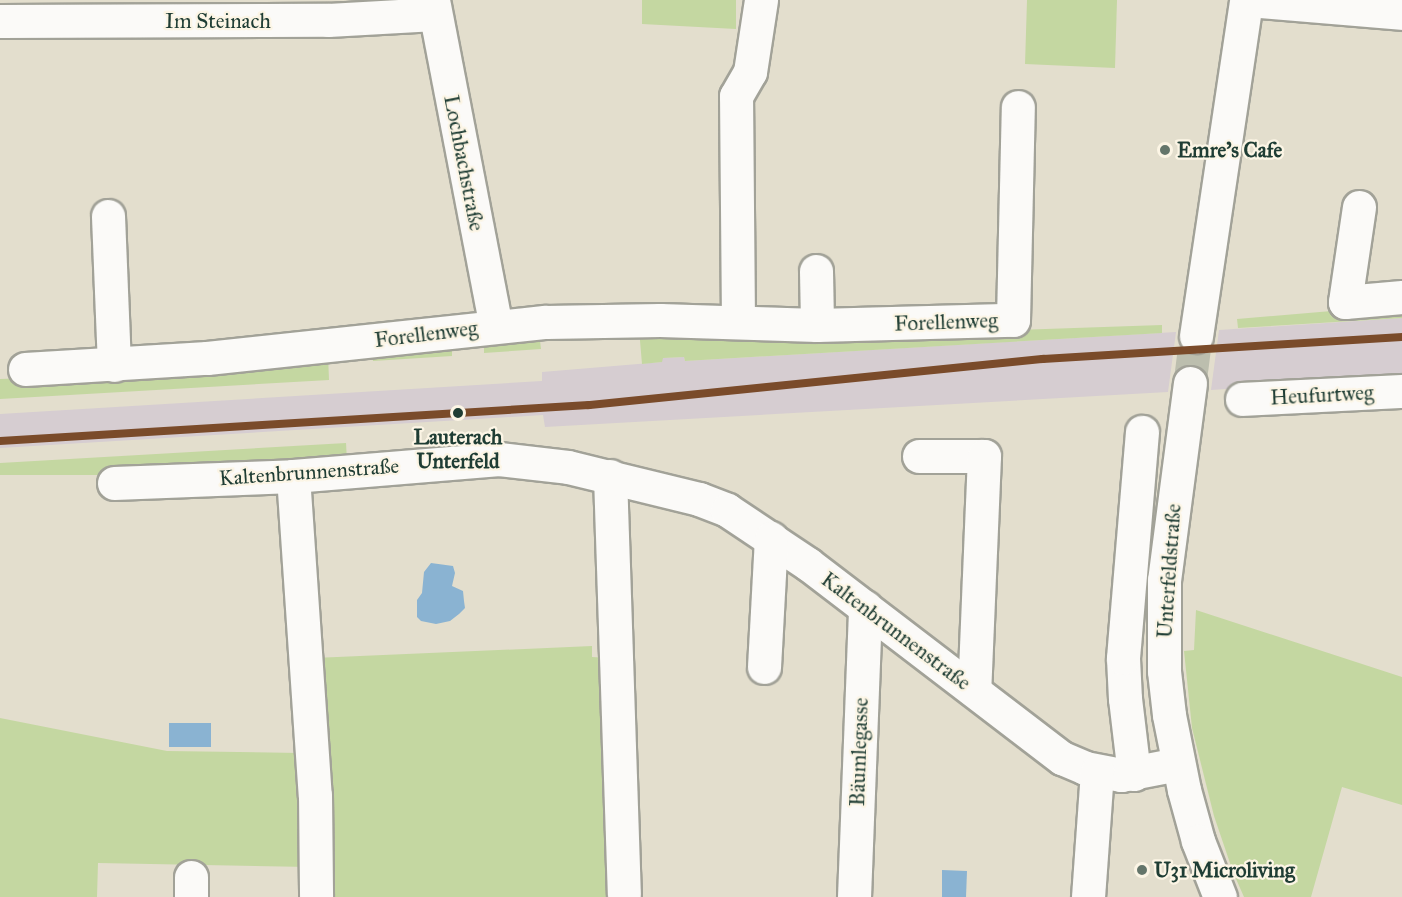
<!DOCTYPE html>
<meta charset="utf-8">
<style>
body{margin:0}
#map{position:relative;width:1402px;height:897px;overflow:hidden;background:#e3decd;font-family:"IM FELL Great Primer",serif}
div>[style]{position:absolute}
.industrial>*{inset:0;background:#d6cdd1}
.green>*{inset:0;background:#c4d7a1}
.water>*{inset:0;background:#8ab3d2}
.minor-tunnel>*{height:33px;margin-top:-16.5px;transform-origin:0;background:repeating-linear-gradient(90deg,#bcbeae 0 33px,transparent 0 49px)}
.roads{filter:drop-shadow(2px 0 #a2a298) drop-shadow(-2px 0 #a2a298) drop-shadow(0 2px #a2a298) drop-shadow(0 -2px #a2a298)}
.minor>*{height:33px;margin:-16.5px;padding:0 16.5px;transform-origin:16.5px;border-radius:16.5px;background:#fbfaf8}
.rail-1>*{height:8px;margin:-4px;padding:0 4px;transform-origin:4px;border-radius:4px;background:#7a4b2a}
.dots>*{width:16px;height:16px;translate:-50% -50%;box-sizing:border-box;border:3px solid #fcf5e5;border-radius:50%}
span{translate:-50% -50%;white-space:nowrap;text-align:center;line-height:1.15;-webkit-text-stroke:4.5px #fcf5e5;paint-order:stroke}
.street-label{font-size:21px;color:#1f3d34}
.poi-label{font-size:21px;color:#1f3d34;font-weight:700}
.left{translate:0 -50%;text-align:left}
.stop-label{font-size:21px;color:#1f3d34;font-weight:700}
</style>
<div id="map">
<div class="industrial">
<div style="clip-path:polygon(1402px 318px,1402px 377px,1211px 390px,1219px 330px)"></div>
<div style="clip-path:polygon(1176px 332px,1168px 392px,545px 427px,543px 415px,0 448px,0 414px,542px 381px,542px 372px,662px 362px,662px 358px,684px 357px,685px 361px)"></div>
</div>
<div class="green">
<div style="clip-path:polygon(642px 0,736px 0,736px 29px,642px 24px)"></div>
<div style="clip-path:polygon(1027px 0,1117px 0,1115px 68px,1025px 64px)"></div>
<div style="clip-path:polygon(1402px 305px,1402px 318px,1238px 328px,1237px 319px)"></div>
<div style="clip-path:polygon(1162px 325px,1162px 333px,685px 361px,684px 357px,663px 358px,662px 362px,642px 364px,639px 329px,985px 331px)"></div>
<div style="clip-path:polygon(539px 332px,541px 349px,484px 353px,484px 337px)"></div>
<div style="clip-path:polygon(452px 340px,452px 356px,373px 361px,372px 349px)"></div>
<div style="clip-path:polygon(328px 354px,329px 380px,0 399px,0 379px,85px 376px)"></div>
<div style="clip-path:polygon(346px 443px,347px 461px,103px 475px,0 475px,0 463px)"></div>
<div style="clip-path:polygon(1196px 610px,1402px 677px,1402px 805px,1342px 787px,1311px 897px,1244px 897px,1233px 872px,1214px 816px,1192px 728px,1184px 651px,1194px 650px)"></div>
<div style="clip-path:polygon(592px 646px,592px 657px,609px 658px,618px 897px,310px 897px,310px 867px,98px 863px,97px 897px,0 897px,0 718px,167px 751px,300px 753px,314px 658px)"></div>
</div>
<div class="water">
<div style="clip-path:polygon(431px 563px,453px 566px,455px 573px,452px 586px,463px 591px,464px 601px,465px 608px,459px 614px,450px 621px,436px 624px,421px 621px,417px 617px,417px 600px,422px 593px,424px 572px)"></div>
<div style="clip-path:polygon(169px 723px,211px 723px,211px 747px,169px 747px)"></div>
<div style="clip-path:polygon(942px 870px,967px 871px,966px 897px,942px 897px)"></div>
</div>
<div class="minor-tunnel">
<div style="left:1190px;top:383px;width:47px;rotate:-82.7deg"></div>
</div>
<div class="roads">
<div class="minor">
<div style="left:433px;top:0;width:332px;rotate:79.1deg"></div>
<div style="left:1247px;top:0;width:156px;rotate:4.8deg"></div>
<div style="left:0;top:21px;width:328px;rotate:-0.2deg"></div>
<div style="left:328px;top:20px;width:107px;rotate:-3.2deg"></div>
<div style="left:1359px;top:207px;width:96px;rotate:98.4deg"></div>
<div style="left:1345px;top:302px;width:57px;rotate:-5deg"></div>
<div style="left:108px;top:216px;width:149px;rotate:87.7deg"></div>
<div style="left:816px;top:271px;width:54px;rotate:88.9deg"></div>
<div style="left:738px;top:322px;width:226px;rotate:-90.5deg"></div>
<div style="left:736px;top:96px;width:28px;rotate:-60deg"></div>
<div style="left:750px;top:72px;width:73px;rotate:-81.3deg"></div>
<div style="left:1196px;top:336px;width:340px;rotate:-81.5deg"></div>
<div style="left:25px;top:369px;width:182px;rotate:-3.5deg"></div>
<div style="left:207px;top:358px;width:341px;rotate:-6.1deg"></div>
<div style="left:546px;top:322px;width:114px;rotate:-1deg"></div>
<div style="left:660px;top:320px;width:157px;rotate:1.8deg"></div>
<div style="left:817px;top:325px;width:196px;rotate:-1.5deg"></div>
<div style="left:1013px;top:320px;width:213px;rotate:-88.7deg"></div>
<div style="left:1190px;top:383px;width:199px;rotate:97.5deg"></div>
<div style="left:1164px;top:580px;width:91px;rotate:90deg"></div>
<div style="left:1164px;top:671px;width:44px;rotate:83.5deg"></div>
<div style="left:1169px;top:715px;width:76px;rotate:78.7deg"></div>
<div style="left:1184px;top:790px;width:53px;rotate:74.6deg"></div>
<div style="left:1198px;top:841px;width:60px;rotate:68.6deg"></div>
<div style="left:1242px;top:399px;width:160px;rotate:-2.9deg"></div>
<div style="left:919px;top:456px;width:65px"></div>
<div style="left:984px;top:456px;width:234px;rotate:92.4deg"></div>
<div style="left:293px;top:476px;width:320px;rotate:86.1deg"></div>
<div style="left:315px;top:795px;width:102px;rotate:89.4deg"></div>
<div style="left:610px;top:476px;width:418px;rotate:88.1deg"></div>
<div style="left:114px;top:483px;width:179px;rotate:-2.2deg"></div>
<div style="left:293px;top:476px;width:207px;rotate:-4.7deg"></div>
<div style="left:499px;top:459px;width:69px;rotate:6.6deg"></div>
<div style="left:568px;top:467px;width:135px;rotate:13.7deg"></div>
<div style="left:699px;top:499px;width:30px;rotate:21deg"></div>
<div style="left:727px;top:510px;width:97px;rotate:33.7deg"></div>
<div style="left:808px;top:564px;width:320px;rotate:37.4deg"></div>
<div style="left:1062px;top:758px;width:25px;rotate:23deg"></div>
<div style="left:1085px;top:768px;width:37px;rotate:11deg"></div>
<div style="left:1121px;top:775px;width:58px;rotate:-10.9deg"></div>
<div style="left:764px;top:667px;width:129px;rotate:-86.9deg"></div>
<div style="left:1134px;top:774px;width:76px;rotate:-96.8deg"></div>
<div style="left:1125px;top:699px;width:41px;rotate:-92.8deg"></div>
<div style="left:1123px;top:658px;width:227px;rotate:-85.2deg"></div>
<div style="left:191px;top:877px;width:20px;rotate:90deg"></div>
<div style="left:854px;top:897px;width:290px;rotate:-87.8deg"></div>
<div style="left:1088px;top:897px;width:126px;rotate:-85.9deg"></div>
</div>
</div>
<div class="rail-1">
<div style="left:0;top:441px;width:590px;rotate:-3.5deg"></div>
<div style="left:589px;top:405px;width:456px;rotate:-5.8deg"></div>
<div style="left:1043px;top:359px;width:360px;rotate:-3.5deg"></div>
</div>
<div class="dots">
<div style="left:1165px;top:150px;background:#64756a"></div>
<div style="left:458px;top:413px;background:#1f3d34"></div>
<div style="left:1142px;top:870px;background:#64756a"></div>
</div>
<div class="street-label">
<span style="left:218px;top:21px">Im Steinach</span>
<span style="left:464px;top:163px;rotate:79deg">Lochbachstraße</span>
<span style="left:946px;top:322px;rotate:-2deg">Forellenweg</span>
<span style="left:426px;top:334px;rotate:-7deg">Forellenweg</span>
<span style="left:1322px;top:395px;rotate:-3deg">Heufurtweg</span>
<span style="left:309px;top:472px;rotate:-4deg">Kaltenbrunnenstraße</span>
<span style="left:1169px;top:571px;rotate:-86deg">Unterfeldstraße</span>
<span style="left:896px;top:631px;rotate:37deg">Kaltenbrunnenstraße</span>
<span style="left:859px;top:752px;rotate:-88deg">Bäumlegasse</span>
</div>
<div class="poi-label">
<span class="left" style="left:1177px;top:150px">Emre's Cafe</span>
<span class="left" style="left:1154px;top:870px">U31 Microliving</span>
</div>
<div class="stop-label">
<span style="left:458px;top:449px">Lauterach<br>Unterfeld</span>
</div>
</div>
